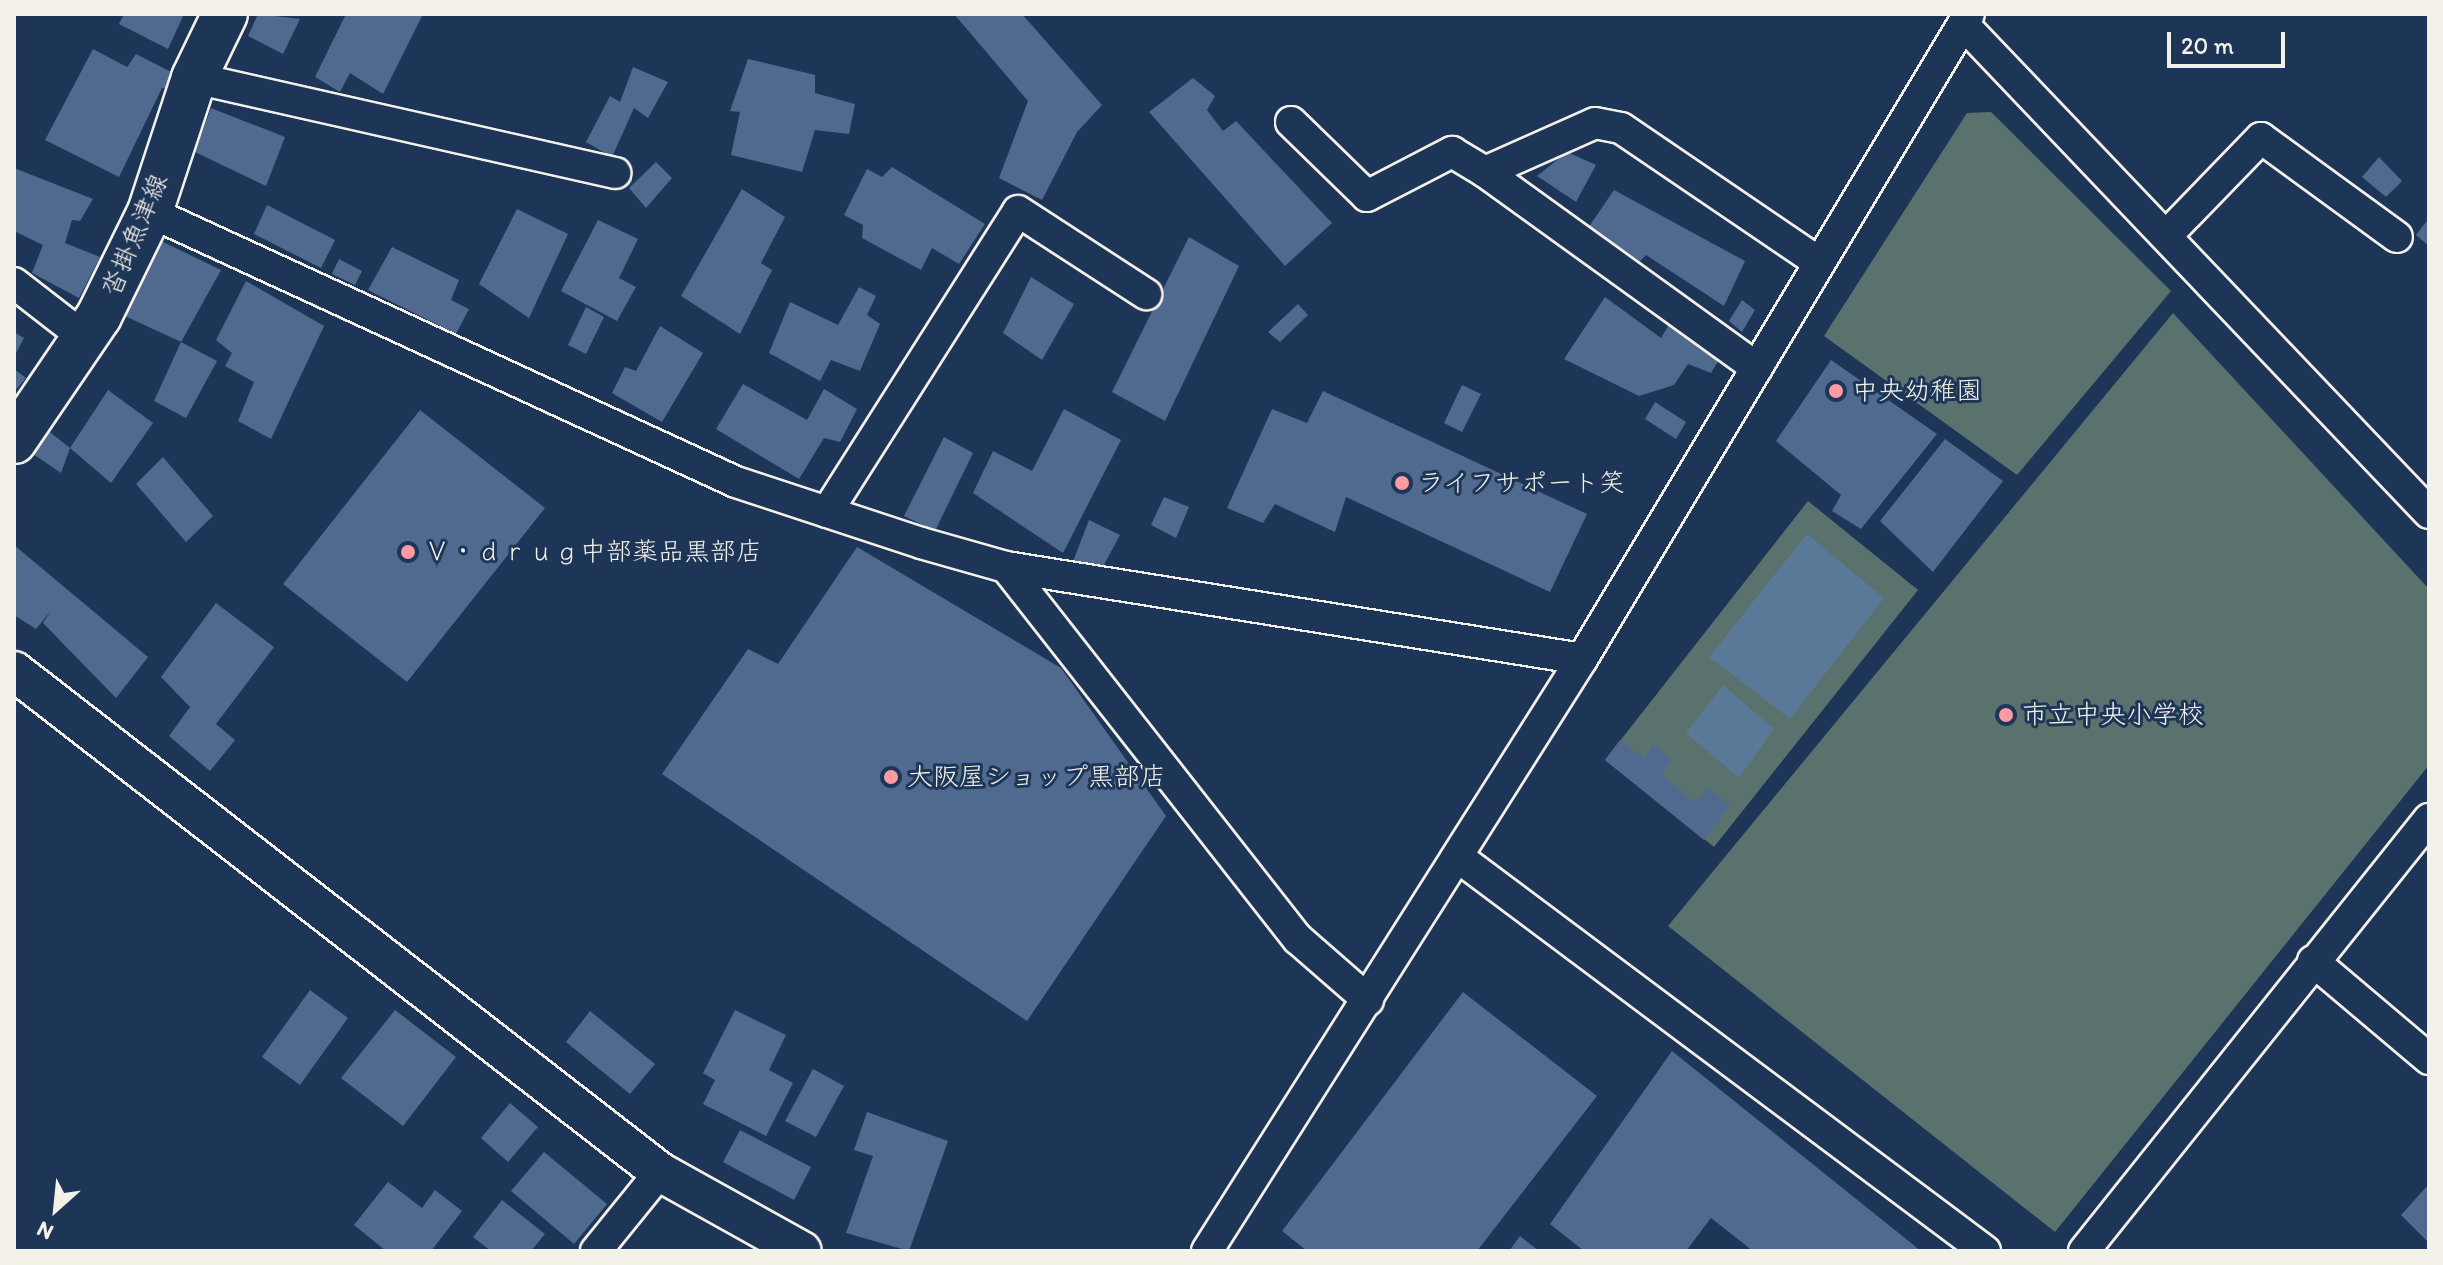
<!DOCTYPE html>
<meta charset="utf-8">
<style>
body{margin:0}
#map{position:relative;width:2443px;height:1265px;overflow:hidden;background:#1d3557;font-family:Itim,"Klee One",sans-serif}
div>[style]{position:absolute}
.green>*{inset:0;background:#5a726d}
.water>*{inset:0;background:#5a7898}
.building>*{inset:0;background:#50698f}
.roads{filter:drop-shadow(2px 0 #f4f1e8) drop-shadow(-2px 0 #f4f1e8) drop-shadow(0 2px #f4f1e8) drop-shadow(0 -2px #f4f1e8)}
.minor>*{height:30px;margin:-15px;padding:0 15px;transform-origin:15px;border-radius:15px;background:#1d3557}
.tertiary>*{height:38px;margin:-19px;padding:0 19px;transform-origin:19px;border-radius:19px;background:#1d3557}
.secondary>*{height:44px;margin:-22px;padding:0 22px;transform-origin:22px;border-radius:22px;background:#1d3557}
.dots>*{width:22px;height:22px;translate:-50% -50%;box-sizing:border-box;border:4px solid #1d3557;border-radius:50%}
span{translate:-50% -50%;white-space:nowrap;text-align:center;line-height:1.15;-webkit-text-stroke:6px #1d3557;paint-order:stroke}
.street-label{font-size:26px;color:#f4f1e8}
.poi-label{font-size:26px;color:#f4f1e8}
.left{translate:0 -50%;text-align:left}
.frame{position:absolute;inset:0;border:16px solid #f4f1e8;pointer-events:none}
.north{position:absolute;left:16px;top:1169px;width:80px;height:80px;-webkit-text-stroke:6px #1d3557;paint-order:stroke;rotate:207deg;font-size:22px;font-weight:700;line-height:32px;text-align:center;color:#f4f1e8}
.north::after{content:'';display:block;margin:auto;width:28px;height:36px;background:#f4f1e8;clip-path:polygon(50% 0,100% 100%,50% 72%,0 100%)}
.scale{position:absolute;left:2167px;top:32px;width:118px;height:36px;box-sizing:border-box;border:4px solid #f4f1e8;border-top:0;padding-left:10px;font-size:24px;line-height:28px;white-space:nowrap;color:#f4f1e8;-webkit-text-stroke:6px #1d3557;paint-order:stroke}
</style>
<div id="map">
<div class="green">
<div style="clip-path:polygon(1991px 112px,2171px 291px,2017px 475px,1824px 336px,1967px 113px)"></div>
<div style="clip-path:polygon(2173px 313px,2429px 589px,2429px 765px,2055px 1232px,1668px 926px)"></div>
<div style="clip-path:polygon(1808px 501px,1918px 590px,1714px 847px,1605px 760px)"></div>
</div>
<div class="water">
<div style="clip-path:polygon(1807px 534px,1884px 598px,1790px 719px,1709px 657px)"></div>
<div style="clip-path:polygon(1723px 685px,1774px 729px,1739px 778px,1686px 733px)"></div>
</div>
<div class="building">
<div style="clip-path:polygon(124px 14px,184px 14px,168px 49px,119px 24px)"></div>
<div style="clip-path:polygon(258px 14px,300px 19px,283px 54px,248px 36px)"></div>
<div style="clip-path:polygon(346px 14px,423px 14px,383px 94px,350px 73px,340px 92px,315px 77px)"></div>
<div style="clip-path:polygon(954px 14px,1022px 14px,1102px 105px,1077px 132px,1042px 200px,999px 178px,1028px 101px)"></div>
<div style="clip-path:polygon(93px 49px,127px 67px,136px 54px,177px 75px,170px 89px,162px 88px,119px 177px,45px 140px)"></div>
<div style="clip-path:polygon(748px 59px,815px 75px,815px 93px,855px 104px,849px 134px,815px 130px,802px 172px,731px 155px,740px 112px,730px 111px)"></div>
<div style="clip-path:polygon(633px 67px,668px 82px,648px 118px,634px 108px,612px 157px,586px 142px,610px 96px,620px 102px)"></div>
<div style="clip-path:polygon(1193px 78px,1215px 96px,1207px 110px,1223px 131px,1236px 121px,1332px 223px,1285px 266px,1149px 112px)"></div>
<div style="clip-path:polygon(211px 108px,285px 137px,266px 186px,195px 152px)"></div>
<div style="clip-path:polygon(1567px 152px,1596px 165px,1576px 202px,1537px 176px)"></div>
<div style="clip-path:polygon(2379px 157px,2402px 181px,2386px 197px,2362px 177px)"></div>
<div style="clip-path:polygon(656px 162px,672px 178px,646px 208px,629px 188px)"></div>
<div style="clip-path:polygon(892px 167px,985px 224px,959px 264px,932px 248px,921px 270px,862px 238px,863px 225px,844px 215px,867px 169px,882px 177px)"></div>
<div style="clip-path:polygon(14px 168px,93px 199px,80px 221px,72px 220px,65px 243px,100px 257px,79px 298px,32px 273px,43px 245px,14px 231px)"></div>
<div style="clip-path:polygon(742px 189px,785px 217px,761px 263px,772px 270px,740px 334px,681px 296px)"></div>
<div style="clip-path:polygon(1614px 190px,1745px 261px,1724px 306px,1646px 255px,1640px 261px,1588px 228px)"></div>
<div style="clip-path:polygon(267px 205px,335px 240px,321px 268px,254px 234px)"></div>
<div style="clip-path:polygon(517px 209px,568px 234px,529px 318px,479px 284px)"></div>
<div style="clip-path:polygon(2429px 218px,2429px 246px,2416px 235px)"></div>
<div style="clip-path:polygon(598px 220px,638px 239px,619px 278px,636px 287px,617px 321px,561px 291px)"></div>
<div style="clip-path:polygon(1189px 237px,1239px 266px,1165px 421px,1112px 392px)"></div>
<div style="clip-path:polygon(161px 241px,221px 270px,181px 342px,125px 316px)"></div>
<div style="clip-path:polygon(392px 247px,459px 280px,451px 300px,469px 309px,456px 334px,368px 290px)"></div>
<div style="clip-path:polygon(339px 259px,362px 271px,355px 285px,332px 274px)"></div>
<div style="clip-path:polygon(1031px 277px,1074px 304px,1042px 360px,1003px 333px)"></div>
<div style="clip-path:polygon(246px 281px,324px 326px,271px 439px,238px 421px,254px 382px,225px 366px,232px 353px,216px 340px)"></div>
<div style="clip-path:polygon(859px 287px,876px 296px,867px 315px,880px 324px,860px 371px,831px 360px,820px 381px,769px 353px,790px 302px,838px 325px)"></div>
<div style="clip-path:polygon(1605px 297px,1661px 338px,1671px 321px,1720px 358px,1711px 373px,1688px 364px,1674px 385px,1639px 396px,1564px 359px)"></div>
<div style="clip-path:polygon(1742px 300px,1755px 310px,1742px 332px,1729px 321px)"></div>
<div style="clip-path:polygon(1298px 304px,1308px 315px,1280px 342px,1268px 332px)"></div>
<div style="clip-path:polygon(586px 307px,604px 317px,586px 354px,568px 345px)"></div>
<div style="clip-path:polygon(660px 326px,703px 353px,662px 422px,612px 393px,625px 367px,636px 371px)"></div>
<div style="clip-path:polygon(14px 332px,24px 338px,14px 357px)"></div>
<div style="clip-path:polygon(181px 342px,217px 361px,186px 418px,154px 401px)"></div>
<div style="clip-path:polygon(1831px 360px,1937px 434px,1861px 529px,1832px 511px,1841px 495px,1776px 441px)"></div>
<div style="clip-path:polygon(14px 369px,26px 378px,14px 392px)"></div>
<div style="clip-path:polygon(743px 384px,807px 420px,824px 389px,857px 409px,840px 442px,824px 438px,799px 479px,716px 429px)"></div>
<div style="clip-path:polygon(1462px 385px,1481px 394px,1462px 432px,1444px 423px)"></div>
<div style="clip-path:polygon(108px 390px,153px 423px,111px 483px,70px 448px)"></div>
<div style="clip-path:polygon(1323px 391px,1587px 514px,1550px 592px,1346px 497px,1335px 532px,1275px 504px,1263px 523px,1227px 508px,1272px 409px,1307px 423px)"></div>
<div style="clip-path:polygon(1655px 402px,1686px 422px,1676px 439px,1645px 419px)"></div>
<div style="clip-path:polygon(1064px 409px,1121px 440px,1063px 553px,973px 493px,993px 451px,1032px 471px)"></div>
<div style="clip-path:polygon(420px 410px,545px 508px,407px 682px,283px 584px)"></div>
<div style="clip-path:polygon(46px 429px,70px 448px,61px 473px,33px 454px)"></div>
<div style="clip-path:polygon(944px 437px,973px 453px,935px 531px,904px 516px)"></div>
<div style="clip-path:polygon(1945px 439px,2003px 481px,1933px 572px,1880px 521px)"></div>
<div style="clip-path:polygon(163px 457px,213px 516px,186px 542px,136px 484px)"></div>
<div style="clip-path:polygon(1164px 497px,1189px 507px,1176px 538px,1151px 525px)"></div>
<div style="clip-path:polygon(1089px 520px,1120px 535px,1099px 574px,1072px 564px)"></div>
<div style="clip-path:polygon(14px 545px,148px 657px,116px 698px,43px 623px,51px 611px,36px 629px,14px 615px)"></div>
<div style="clip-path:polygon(857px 547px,1061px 668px,1166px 816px,1027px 1021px,662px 774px,748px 649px,778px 664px)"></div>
<div style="clip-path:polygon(216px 603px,274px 647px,216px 724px,235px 740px,210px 771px,169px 736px,190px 707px,161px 677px)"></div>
<div style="clip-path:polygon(1620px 740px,1644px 758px,1653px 744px,1671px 760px,1661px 774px,1696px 803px,1708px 788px,1730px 805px,1704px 840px,1605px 760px)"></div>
<div style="clip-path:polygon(310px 990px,348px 1018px,300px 1085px,262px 1057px)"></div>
<div style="clip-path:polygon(1463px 992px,1597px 1096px,1477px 1251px,1307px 1251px,1282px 1231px)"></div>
<div style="clip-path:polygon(395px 1010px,456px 1057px,403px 1126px,341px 1078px)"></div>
<div style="clip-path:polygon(735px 1010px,786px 1035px,769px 1070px,793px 1083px,766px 1136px,703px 1104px,715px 1080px,703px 1073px)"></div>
<div style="clip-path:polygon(590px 1011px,655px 1064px,630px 1094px,566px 1042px)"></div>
<div style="clip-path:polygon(1672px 1051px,1921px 1251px,1753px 1251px,1711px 1218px,1686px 1251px,1584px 1251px,1550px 1224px)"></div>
<div style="clip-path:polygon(813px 1069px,844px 1086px,816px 1137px,785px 1121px)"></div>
<div style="clip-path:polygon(510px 1103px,538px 1127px,508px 1162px,481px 1138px)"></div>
<div style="clip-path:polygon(867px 1112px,948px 1141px,909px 1251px,846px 1233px,873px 1156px,854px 1150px)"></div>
<div style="clip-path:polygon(740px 1130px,811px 1167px,794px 1200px,723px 1162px)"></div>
<div style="clip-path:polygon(544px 1152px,607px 1204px,574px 1244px,511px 1191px)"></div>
<div style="clip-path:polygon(388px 1182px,422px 1208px,435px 1190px,462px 1211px,431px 1251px,386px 1251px,354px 1225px)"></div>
<div style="clip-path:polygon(2429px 1184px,2429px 1243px,2401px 1215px)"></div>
<div style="clip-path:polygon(502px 1200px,545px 1234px,531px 1251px,491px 1251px,473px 1237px)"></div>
<div style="clip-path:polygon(1520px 1236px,1539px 1251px,1509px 1251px)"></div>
</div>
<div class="roads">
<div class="minor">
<div style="left:1964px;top:25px;width:674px;rotate:46.38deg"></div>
<div style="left:194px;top:78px;width:432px;rotate:12.7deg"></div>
<div style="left:1291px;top:122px;width:106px;rotate:44.2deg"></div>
<div style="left:1367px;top:196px;width:96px;rotate:-27.4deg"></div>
<div style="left:1452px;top:152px;width:39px;rotate:31deg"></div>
<div style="left:150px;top:212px;width:645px;rotate:24.74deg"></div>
<div style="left:736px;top:482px;width:195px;rotate:18.2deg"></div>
<div style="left:921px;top:543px;width:88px;rotate:15.8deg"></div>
<div style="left:1006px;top:567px;width:583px;rotate:9.07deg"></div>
<div style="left:2167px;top:235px;width:135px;rotate:-45.9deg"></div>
<div style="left:2261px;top:138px;width:168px;rotate:36.1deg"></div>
<div style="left:14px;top:283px;width:90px;rotate:37.8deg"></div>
<div style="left:1757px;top:368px;width:335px;rotate:-144.2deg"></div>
<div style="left:1485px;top:172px;width:120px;rotate:-24deg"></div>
<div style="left:1595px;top:123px;width:26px;rotate:11deg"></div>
<div style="left:1621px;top:128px;width:240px;rotate:34.2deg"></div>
<div style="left:827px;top:512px;width:356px;rotate:-57.6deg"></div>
<div style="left:1018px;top:211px;width:153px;rotate:33deg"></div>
<div style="left:1006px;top:567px;width:473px;rotate:51.9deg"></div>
<div style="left:1298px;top:939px;width:93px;rotate:41.1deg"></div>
<div style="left:1458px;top:857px;width:658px;rotate:36.78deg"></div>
<div style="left:2313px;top:961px;width:152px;rotate:40.2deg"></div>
<div style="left:596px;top:1251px;width:102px;rotate:-51deg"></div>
<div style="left:1207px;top:1251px;width:701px;rotate:-57.65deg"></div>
<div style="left:1582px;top:659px;width:752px;rotate:-59.04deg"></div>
<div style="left:2084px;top:1251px;width:553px;rotate:-51.39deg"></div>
</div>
<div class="tertiary">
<div style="left:14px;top:671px;width:818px;rotate:37.8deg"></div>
<div style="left:660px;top:1172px;width:162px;rotate:29.1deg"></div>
</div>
<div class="secondary">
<div style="left:14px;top:441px;width:151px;rotate:-55.8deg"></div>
<div style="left:99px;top:316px;width:116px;rotate:-63.9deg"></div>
<div style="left:150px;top:212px;width:141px;rotate:-71.8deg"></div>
<div style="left:194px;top:78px;width:71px;rotate:-64.2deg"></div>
</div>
</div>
<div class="dots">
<div style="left:1836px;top:391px;background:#ff9aa2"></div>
<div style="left:1402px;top:483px;background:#ff9aa2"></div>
<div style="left:408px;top:552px;background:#ff9aa2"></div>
<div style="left:2006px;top:715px;background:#ff9aa2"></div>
<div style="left:891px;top:777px;background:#ff9aa2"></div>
</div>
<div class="street-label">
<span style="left:135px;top:235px;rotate:-67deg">沓掛魚津線</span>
</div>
<div class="poi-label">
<span class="left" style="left:1852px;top:391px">中央幼稚園</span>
<span class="left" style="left:1418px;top:483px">ライフサポート笑</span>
<span class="left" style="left:424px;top:552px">Ｖ・ｄｒｕｇ中部薬品黒部店</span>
<span class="left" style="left:2022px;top:715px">市立中央小学校</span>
<span class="left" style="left:907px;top:777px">大阪屋ショップ黒部店</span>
</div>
<div class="frame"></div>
<div class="north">N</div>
<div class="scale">20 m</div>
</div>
